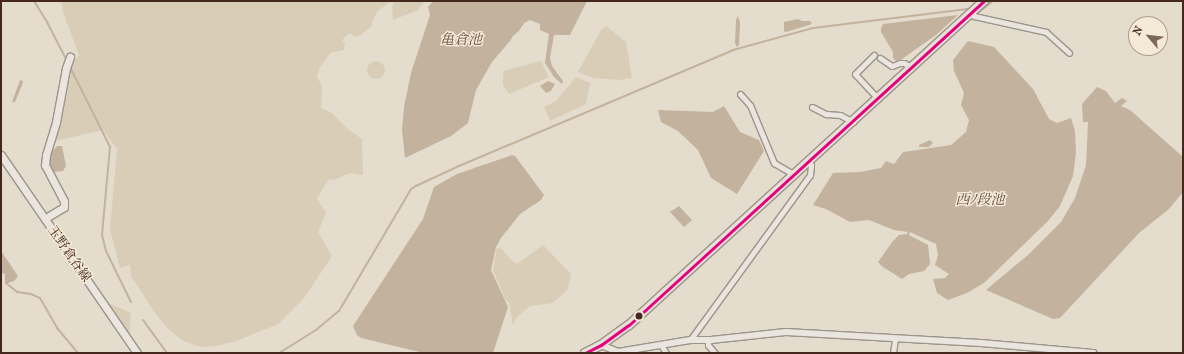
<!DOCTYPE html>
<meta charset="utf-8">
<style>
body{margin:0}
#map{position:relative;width:1184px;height:354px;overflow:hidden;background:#e4dccc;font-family:"IM FELL French Canon","Noto Serif JP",serif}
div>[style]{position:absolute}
.green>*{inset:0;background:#dacdb7}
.round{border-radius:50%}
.water>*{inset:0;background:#c3b39e}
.stream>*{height:2px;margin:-1px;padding:0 1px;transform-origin:1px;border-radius:1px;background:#c3b39e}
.roads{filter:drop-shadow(1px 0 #9c948a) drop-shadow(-1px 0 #9c948a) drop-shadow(0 1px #9c948a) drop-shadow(0 -1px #9c948a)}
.minor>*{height:5px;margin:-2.5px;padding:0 2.5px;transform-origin:2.5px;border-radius:2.5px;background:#eae5de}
.tertiary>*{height:6px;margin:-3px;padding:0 3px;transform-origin:3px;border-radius:3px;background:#eae5de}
.secondary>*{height:7px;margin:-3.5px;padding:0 3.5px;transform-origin:3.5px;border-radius:3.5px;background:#eae5de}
.primary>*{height:8px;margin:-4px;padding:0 4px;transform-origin:4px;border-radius:4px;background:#e7e1d8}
.bus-1>*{height:3px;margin:-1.5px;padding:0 1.5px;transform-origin:1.5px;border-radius:1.5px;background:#e5007d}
.dots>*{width:11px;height:11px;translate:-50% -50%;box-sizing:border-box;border:2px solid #f5ead7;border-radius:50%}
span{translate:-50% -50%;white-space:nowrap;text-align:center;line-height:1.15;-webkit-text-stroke:3px #f5ead7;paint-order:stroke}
.street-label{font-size:13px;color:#44281e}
.water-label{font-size:14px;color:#664c3e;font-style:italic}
.frame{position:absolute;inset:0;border:2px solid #44281e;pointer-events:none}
.north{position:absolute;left:1128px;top:16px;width:40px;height:40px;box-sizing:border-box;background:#f5ead7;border:1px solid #ae9c8d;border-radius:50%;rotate:298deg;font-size:11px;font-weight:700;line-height:16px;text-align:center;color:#44281e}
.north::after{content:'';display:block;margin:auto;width:14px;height:18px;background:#7c675b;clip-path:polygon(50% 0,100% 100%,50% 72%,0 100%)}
</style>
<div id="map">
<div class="green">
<div style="clip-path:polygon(61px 1px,391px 1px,378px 11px,372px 21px,372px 26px,359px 36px,355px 37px,350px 33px,342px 40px,345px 43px,344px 50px,330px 53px,319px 69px,317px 76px,322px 87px,321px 108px,332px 113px,349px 130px,362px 139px,363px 175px,350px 173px,337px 179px,328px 180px,317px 199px,326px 213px,318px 232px,332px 256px,304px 298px,278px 324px,236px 341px,216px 346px,201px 347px,183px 341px,166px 327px,155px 313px,131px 276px,130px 265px,120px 268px,110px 229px,117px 149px,103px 130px,55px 141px,68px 68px,79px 55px,64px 15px)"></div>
<div style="clip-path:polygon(394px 1px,425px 1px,418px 10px,393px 20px,392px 7px)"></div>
<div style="clip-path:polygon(606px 26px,626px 42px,632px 78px,619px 80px,594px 78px,578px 72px,601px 30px)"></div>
<div style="clip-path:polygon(541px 61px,549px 77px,509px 94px,503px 85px,503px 71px)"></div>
<div class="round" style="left:367px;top:61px;width:18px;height:18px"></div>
<div style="clip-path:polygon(576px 77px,590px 83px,586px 104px,550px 121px,544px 107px,556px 101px)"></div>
<div style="clip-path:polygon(543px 245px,571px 274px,568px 289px,553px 303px,530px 306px,517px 317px,513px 325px,509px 302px,505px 299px,493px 270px,497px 248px,502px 249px,510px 259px,517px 264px)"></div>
<div style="clip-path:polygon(108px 303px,131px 313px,129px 334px)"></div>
</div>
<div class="water">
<div style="clip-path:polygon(433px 1px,587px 1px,570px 35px,554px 35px,550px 58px,552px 66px,563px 81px,562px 84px,554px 77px,545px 63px,549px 34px,540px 30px,540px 24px,530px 20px,524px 23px,519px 31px,513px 36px,510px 41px,492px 62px,476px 90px,468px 123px,451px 136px,405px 158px,402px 130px,404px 107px,411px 73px,430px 15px,428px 7px)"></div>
<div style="clip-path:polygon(958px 15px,936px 35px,902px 59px,896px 61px,893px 58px,893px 52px,881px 32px,881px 28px,883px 24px)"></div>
<div style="clip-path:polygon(738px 16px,740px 23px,739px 45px,737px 47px,735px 43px,736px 20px)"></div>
<div style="clip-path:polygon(798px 19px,802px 21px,810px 21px,812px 24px,786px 32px,784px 31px,784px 22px)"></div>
<div style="clip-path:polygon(968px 41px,994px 47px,1033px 89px,1049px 119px,1057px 123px,1071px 118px,1075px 131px,1076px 153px,1073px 176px,1060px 206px,1048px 221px,984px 283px,967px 293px,948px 300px,937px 293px,933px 279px,945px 278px,949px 274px,935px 265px,938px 255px,936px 244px,910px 232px,909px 235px,928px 245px,930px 264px,924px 271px,909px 274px,902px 279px,883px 267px,878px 262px,893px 241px,899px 235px,907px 234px,908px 232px,894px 230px,869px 220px,850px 222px,826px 209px,813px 205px,833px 173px,860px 172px,881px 168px,886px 161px,894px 164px,903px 152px,951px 145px,966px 132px,969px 120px,961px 105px,964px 93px,954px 71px,953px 60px)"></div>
<div style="clip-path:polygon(20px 80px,23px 81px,22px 85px,15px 102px,12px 102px)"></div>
<div style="clip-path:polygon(548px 81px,555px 84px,551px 91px,546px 93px,540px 86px)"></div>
<div style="clip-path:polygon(1097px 87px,1106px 91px,1115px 103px,1122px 98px,1127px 101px,1121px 106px,1130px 110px,1183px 157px,1183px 192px,1169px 209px,1139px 233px,1060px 318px,1053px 319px,986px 290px,1028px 255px,1061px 222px,1075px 198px,1086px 165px,1088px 122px,1083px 122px,1082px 104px)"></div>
<div style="clip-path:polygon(724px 106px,740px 132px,759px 140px,764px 151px,737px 194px,711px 178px,698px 150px,678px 131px,661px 122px,658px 110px,713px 112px)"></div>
<div style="clip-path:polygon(930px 140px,933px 143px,929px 147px,919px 147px,919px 145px)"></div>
<div style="clip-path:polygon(57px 146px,62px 146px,66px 166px,63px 171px,54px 172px,48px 163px,51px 153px)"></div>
<div style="clip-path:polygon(512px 155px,515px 156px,544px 195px,541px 200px,520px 214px,501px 238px,496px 247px,491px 270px,508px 307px,493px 353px,424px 353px,361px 338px,357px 335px,353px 326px,423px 219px,434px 187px,457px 174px)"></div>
<div style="clip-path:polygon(679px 206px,692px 220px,684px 227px,670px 212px)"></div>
<div style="clip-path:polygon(1px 251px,18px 276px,14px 281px,5px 284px,5px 274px,2px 273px,1px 276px)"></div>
</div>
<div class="stream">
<div style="left:34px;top:1px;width:25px;rotate:58deg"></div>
<div style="left:47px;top:22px;width:44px;rotate:62.9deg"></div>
<div style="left:978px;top:13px;width:19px;rotate:-39deg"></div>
<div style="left:69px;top:65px;width:92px;rotate:63.4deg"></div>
<div style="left:110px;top:147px;width:88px;rotate:95.2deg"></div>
<div style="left:102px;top:235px;width:16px;rotate:76deg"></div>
<div style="left:106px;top:251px;width:57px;rotate:63.9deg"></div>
<div style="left:6px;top:283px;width:14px;rotate:39deg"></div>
<div style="left:17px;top:292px;width:14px;rotate:8deg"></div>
<div style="left:31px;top:294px;width:10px;rotate:24deg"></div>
<div style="left:40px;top:298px;width:34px;rotate:60deg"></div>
<div style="left:57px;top:328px;width:33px;rotate:50deg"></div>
<div style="left:143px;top:320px;width:41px;rotate:54deg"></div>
<div style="left:279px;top:353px;width:44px;rotate:-31.9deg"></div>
<div style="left:316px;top:330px;width:30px;rotate:-40deg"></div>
<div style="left:339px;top:311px;width:128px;rotate:-59.4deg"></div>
<div style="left:404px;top:201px;width:14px;rotate:-60deg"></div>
<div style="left:411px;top:189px;width:6px;rotate:-31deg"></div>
<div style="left:416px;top:186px;width:47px;rotate:-24.9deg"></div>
<div style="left:459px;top:166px;width:298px;rotate:-22.9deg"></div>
<div style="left:733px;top:50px;width:83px;rotate:-15.4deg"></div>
<div style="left:813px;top:28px;width:156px;rotate:-7deg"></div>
</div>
<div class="roads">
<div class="minor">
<div style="left:970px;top:13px;width:5px;rotate:37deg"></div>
<div style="left:974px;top:16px;width:74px;rotate:12.5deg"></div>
<div style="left:1046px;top:32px;width:31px;rotate:42deg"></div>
<div style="left:874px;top:55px;width:27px;rotate:135deg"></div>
<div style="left:855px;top:74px;width:34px;rotate:47deg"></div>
<div style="left:880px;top:58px;width:14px;rotate:34deg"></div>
<div style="left:892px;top:66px;width:9px;rotate:-21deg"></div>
<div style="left:900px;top:63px;width:4px"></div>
<div style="left:904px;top:63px;width:8px;rotate:30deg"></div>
<div style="left:740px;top:94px;width:15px;rotate:48deg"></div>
<div style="left:750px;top:105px;width:63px;rotate:67.5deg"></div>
<div style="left:774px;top:163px;width:24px;rotate:30deg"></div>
<div style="left:812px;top:107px;width:16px;rotate:27deg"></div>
<div style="left:826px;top:114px;width:14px;rotate:4deg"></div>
<div style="left:840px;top:115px;width:15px;rotate:28deg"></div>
<div style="left:690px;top:340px;width:204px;rotate:-54deg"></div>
<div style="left:810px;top:175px;width:10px;rotate:-84deg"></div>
<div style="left:811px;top:165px;width:4px;rotate:-135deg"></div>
<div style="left:708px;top:340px;width:5px;rotate:90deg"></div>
<div style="left:708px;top:345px;width:11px;rotate:49deg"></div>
<div style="left:661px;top:345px;width:9px;rotate:58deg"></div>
<div style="left:893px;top:353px;width:14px;rotate:-82deg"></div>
</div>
<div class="tertiary">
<div style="left:601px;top:345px;width:18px;rotate:22deg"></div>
<div style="left:618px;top:352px;width:73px;rotate:-9.5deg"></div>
<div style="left:690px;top:340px;width:21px"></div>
<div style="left:711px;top:340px;width:75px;rotate:-6.1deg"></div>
<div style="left:786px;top:332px;width:195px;rotate:3.2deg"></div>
<div style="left:981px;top:343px;width:113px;rotate:5.1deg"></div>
</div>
<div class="secondary">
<div style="left:1px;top:155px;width:240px;rotate:55.5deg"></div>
<div style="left:49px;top:216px;width:17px;rotate:-31deg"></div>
<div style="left:64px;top:207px;width:6px;rotate:-90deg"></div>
<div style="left:64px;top:201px;width:41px;rotate:-117.8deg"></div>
<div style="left:45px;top:165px;width:10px;rotate:-84deg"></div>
<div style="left:46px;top:155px;width:34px;rotate:-73deg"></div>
<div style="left:56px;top:122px;width:55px;rotate:-79.5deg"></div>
<div style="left:66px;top:68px;width:12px;rotate:-70deg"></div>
</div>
<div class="primary">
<div style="left:585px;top:353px;width:18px;rotate:-27deg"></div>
<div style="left:601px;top:345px;width:34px;rotate:-36deg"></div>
<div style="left:629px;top:325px;width:481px;rotate:-42.4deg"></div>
</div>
</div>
<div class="bus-1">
<div style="left:585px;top:353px;width:18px;rotate:-27deg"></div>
<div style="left:601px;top:345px;width:34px;rotate:-36deg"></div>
<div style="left:629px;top:325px;width:481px;rotate:-42.4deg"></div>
</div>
<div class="dots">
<div style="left:639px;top:316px;background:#44281e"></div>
</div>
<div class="street-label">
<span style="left:69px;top:254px;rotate:55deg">玉野倉谷線</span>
</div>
<div class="water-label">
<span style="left:461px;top:40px">亀倉池</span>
<span style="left:980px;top:200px">西ﾉ段池</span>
</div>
<div class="frame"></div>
<div class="north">N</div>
</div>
